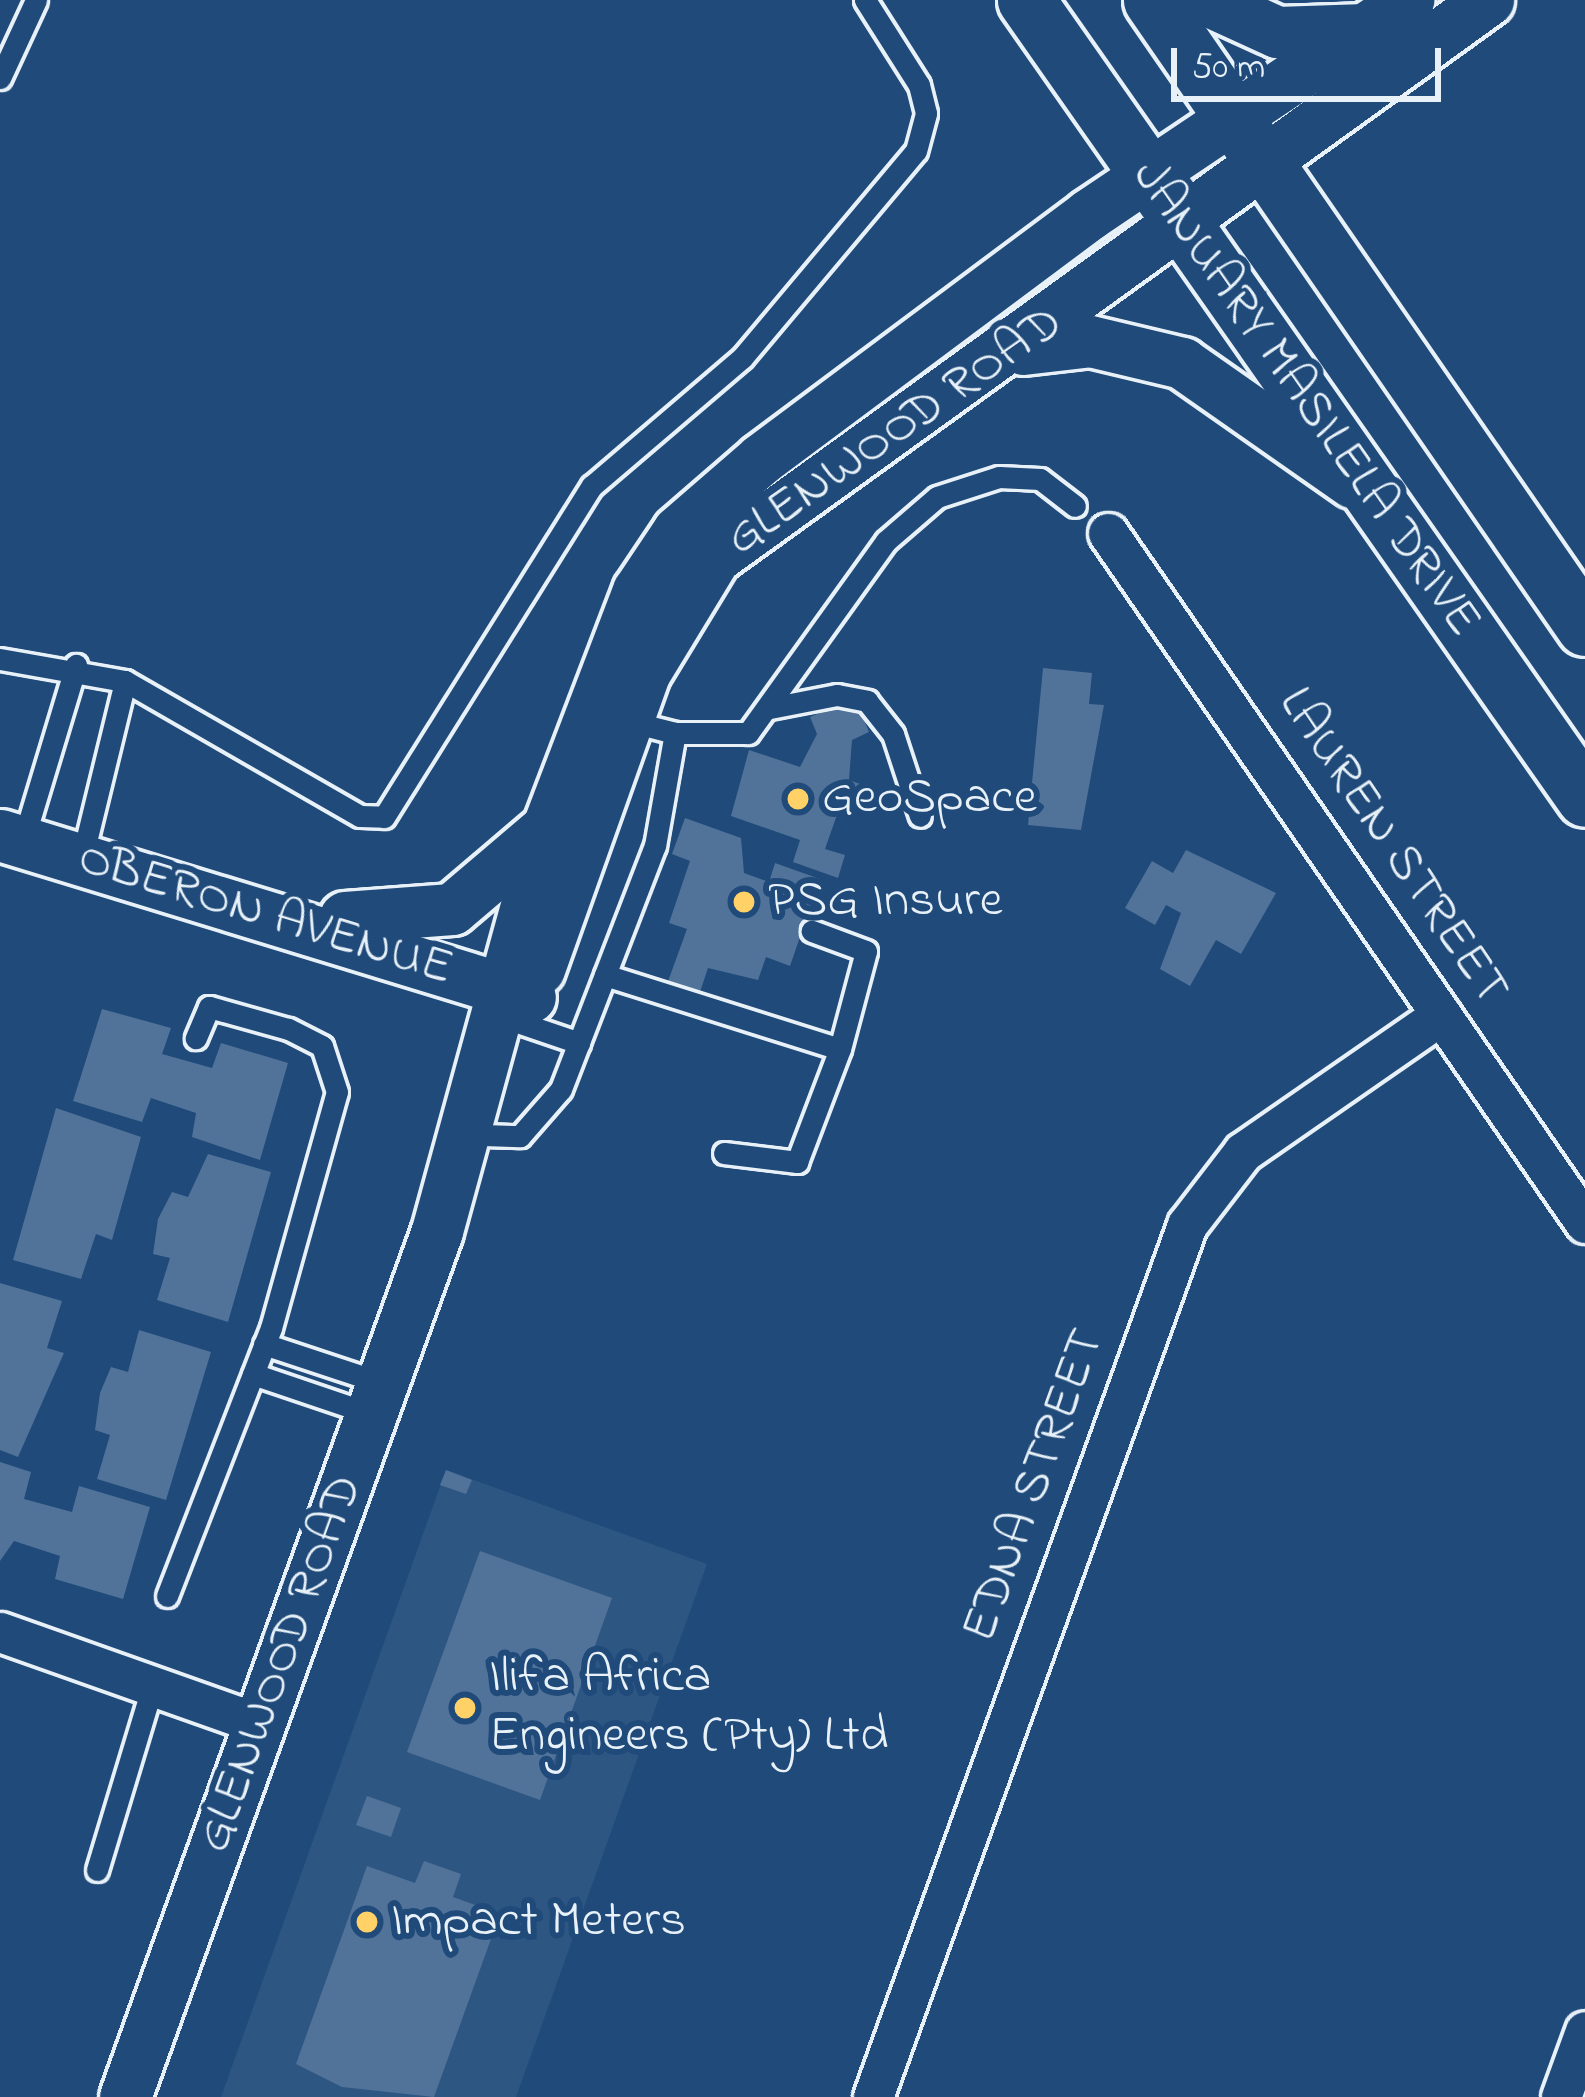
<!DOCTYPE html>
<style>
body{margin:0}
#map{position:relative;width:1585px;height:2097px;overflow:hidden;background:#1f4a7a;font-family:"Indie Flower",sans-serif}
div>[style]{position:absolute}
.built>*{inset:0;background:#2e5683}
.building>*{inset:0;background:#517399}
.roads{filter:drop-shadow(3px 0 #e8f1f8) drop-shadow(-3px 0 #e8f1f8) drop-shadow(0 3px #e8f1f8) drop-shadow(0 -3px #e8f1f8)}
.service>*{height:21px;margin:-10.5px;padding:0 10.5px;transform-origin:10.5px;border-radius:10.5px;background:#1f4a7a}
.minor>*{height:39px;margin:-19.5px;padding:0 19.5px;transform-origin:19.5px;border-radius:19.5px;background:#1f4a7a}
.tertiary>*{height:51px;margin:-25.5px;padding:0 25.5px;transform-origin:25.5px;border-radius:25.5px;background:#1f4a7a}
.secondary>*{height:57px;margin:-28.5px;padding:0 28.5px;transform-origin:28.5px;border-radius:28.5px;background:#1f4a7a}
.dots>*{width:33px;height:33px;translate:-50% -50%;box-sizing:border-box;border:6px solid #1f4a7a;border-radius:50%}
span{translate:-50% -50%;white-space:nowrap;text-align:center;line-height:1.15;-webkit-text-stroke:12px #1f4a7a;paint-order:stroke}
.street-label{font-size:51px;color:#e8f1f8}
.poi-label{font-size:51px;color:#e8f1f8}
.left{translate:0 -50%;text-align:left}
.scale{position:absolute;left:1171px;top:48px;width:270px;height:54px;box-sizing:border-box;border:6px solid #e8f1f8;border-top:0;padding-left:15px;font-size:36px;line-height:42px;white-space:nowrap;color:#e8f1f8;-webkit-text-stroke:9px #1f4a7a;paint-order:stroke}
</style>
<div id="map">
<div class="built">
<div style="clip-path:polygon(446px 1470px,707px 1564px,516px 2097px,221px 2097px)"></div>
</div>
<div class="building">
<div style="clip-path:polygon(1043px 668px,1092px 673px,1089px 704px,1104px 705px,1081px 830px,1028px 825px)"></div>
<div style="clip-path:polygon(855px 698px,869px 732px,852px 740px,849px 780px,863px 785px,852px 817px,838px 812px,825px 849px,845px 855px,838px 878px,793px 862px,800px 840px,731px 816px,749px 750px,800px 767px,817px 734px,810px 717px)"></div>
<div style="clip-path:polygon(685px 818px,741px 838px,744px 873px,769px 882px,775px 863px,820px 879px,790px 966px,766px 957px,758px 980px,708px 968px,699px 995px,667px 984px,687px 929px,669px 923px,690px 861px,672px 854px)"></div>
<div style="clip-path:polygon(1186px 850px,1276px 893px,1241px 954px,1216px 940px,1190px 986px,1160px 969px,1181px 913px,1166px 905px,1155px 925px,1125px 908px,1152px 861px,1173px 873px)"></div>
<div style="clip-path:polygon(102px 1009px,171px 1028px,162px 1054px,212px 1068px,221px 1043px,288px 1063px,260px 1160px,192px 1137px,196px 1113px,151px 1098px,142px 1122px,73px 1101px)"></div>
<div style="clip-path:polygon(56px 1108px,141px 1137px,112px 1240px,96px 1234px,81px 1279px,13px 1260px)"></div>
<div style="clip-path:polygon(208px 1154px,271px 1172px,228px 1322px,157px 1300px,170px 1258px,153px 1254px,158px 1219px,172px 1192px,188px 1197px)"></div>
<div style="clip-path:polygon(0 1283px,62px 1301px,47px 1348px,64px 1353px,18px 1457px,0 1450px)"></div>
<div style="clip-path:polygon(139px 1330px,211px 1352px,166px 1500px,97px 1479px,110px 1435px,95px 1430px,100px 1393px,111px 1367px,128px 1372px)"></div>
<div style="clip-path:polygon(0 1462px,31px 1472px,24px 1499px,72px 1512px,79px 1486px,150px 1507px,123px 1599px,55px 1579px,60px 1556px,14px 1541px,0 1561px)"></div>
<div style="clip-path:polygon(446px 1470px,472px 1480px,466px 1494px,440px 1485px)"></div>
<div style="clip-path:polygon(480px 1551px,612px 1598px,540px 1800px,407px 1752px)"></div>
<div style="clip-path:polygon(367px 1796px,401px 1808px,391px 1837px,356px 1825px)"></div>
<div style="clip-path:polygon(424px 1861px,461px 1874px,453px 1897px,500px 1914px,434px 2097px,342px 2087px,296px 2064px,367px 1866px,415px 1883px)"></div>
</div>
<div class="roads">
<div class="service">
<div style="left:0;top:78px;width:86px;rotate:-65.2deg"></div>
<div style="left:0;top:659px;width:127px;rotate:10deg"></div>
<div style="left:125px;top:681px;width:271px;rotate:29.9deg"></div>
<div style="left:360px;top:816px;width:24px;rotate:2deg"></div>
<div style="left:384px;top:817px;width:391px;rotate:-57.9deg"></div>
<div style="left:592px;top:486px;width:197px;rotate:-40.5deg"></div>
<div style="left:742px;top:358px;width:270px;rotate:-50deg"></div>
<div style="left:916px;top:151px;width:39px;rotate:-75deg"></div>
<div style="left:926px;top:113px;width:29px;rotate:-104deg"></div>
<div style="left:919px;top:85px;width:101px;rotate:-122.4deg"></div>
<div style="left:770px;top:708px;width:68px;rotate:-11deg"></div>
<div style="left:837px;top:695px;width:31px;rotate:11deg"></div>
<div style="left:867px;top:701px;width:42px;rotate:51.8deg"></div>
<div style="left:893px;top:734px;width:86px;rotate:71.8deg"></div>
<div style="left:675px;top:733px;width:73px"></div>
<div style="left:748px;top:733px;width:236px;rotate:-54.3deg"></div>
<div style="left:886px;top:541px;width:67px;rotate:-40.8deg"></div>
<div style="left:937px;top:497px;width:65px;rotate:-17.9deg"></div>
<div style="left:999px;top:477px;width:41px;rotate:2.8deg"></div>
<div style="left:1040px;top:479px;width:44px;rotate:37.6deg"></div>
<div style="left:23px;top:841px;width:184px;rotate:-73.2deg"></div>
<div style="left:82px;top:858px;width:182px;rotate:-76.3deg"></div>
<div style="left:605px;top:975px;width:246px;rotate:17.5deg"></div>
<div style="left:840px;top:1049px;width:101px;rotate:-75.1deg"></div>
<div style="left:866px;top:951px;width:58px;rotate:-159.7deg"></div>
<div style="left:494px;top:1014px;width:90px;rotate:18.8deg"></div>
<div style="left:483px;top:1135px;width:37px;rotate:2deg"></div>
<div style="left:520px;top:1136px;width:62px;rotate:-48.9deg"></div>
<div style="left:561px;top:1089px;width:261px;rotate:-68.9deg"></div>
<div style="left:655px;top:846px;width:115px;rotate:-80deg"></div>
<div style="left:675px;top:733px;width:49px;rotate:-165.7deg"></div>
<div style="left:724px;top:1153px;width:74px;rotate:7deg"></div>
<div style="left:797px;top:1162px;width:121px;rotate:-69.2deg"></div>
<div style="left:264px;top:1344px;width:124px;rotate:18.3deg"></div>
<div style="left:253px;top:1374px;width:125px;rotate:18.7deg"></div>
<div style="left:167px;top:1596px;width:287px;rotate:-68.8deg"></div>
<div style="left:271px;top:1328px;width:245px;rotate:-74.4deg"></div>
<div style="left:337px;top:1092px;width:48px;rotate:-108.1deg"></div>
<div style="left:322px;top:1046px;width:38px;rotate:-153deg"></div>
<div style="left:288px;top:1029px;width:82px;rotate:-164.4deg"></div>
<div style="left:209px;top:1007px;width:34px;rotate:113deg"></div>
<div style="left:97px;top:1870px;width:194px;rotate:-73.2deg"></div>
</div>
<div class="minor">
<div style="left:1108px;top:533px;width:839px;rotate:55.34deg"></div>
<div style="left:0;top:1632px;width:276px;rotate:19.5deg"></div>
<div style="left:873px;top:2097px;width:927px;rotate:-70.2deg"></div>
<div style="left:1187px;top:1225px;width:92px;rotate:-52.5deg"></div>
<div style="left:1243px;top:1152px;width:241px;rotate:-34.7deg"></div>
<div style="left:1561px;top:2097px;width:70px;rotate:-70deg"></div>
</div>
<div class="tertiary">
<div style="left:1207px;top:0;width:77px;rotate:24.6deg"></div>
<div style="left:1277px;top:32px;width:89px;rotate:-1.9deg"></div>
<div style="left:1023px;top:349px;width:67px;rotate:-6.8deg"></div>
<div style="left:1090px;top:341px;width:95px;rotate:13.4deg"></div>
<div style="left:1182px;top:363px;width:208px;rotate:35deg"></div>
<div style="left:0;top:835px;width:554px;rotate:17deg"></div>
<div style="left:345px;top:917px;width:107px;rotate:-4.3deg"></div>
<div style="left:452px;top:909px;width:123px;rotate:-40.4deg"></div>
<div style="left:539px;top:969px;width:315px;rotate:-70.4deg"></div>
<div style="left:645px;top:672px;width:135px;rotate:-58.7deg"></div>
<div style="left:715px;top:557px;width:953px;rotate:-35.78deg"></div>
<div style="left:125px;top:2097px;width:920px;rotate:-70.19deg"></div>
<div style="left:437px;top:1231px;width:417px;rotate:-74.7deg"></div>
<div style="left:547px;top:829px;width:255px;rotate:-69.1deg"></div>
<div style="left:638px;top:591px;width:72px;rotate:-56.3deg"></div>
<div style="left:678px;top:531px;width:110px;rotate:-40.9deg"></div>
<div style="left:761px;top:459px;width:408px;rotate:-36.7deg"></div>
<div style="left:1088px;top:215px;width:386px;rotate:-33.9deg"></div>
</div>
<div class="secondary">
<div style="left:1026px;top:0;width:974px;rotate:54.99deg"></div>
<div style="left:1152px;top:0;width:762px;rotate:55.37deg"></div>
</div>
</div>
<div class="dots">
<div style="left:798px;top:799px;background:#ffd166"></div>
<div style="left:744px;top:902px;background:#ffd166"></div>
<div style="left:465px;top:1708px;background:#ffd166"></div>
<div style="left:367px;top:1922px;background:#ffd166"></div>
</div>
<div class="street-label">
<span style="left:1305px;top:399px;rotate:55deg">JANUARY MASILELA DRIVE</span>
<span style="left:895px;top:432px;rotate:-35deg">GLENWOOD ROAD</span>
<span style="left:1392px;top:847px;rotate:56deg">LAUREN STREET</span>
<span style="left:265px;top:915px;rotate:17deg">OBERON AVENUE</span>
<span style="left:1035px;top:1486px;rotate:-70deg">EDNA STREET</span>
<span style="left:281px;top:1664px;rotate:-70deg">GLENWOOD ROAD</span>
</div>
<div class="poi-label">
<span class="left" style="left:822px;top:799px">GeoSpace</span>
<span class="left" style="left:768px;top:902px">PSG Insure</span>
<span class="left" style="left:489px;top:1708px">Ilifa Africa<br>Engineers (Pty) Ltd</span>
<span class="left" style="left:391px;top:1922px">Impact Meters</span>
</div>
<div class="scale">50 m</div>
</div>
